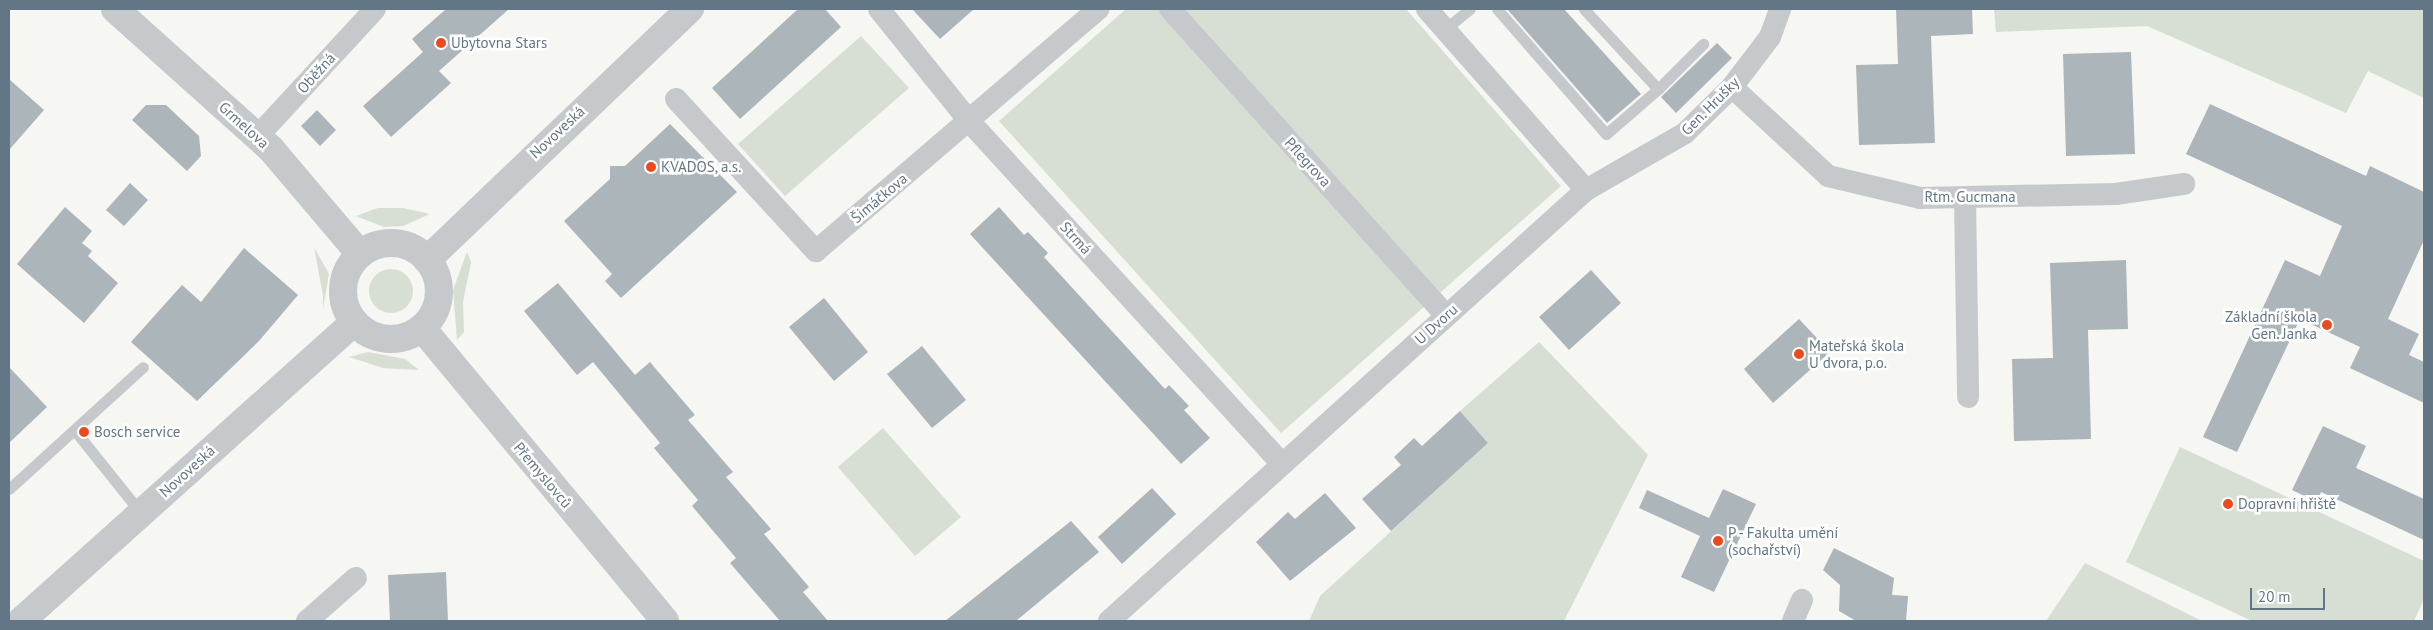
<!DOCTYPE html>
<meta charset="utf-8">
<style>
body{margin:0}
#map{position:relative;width:2433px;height:630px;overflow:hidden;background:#f6f6f2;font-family:"PT Sans",sans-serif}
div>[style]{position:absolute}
.green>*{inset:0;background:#d7ded3}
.round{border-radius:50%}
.building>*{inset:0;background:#acb5ba}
.service>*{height:11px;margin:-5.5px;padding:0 5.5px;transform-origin:5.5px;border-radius:5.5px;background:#c5c9cc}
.minor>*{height:22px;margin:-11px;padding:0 11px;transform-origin:11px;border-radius:11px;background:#c5c9cc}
.tertiary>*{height:28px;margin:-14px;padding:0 14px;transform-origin:14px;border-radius:14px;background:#c5c9cc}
.tertiary>.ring{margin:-14px;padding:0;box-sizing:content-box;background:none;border:28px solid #c5c9cc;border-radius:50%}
.dots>*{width:14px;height:14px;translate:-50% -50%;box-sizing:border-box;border:2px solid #fff;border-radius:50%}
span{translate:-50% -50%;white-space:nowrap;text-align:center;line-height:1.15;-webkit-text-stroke:5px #fff;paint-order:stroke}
.poi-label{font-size:15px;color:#637685}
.left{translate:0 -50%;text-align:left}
.right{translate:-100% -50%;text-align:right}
.street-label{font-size:15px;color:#637685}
.frame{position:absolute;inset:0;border:10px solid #637685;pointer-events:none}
.scale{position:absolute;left:2250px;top:588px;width:75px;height:22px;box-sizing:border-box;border:2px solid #637685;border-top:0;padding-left:6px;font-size:15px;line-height:18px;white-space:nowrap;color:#637685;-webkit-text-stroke:4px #fff;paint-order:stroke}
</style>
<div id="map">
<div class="green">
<div style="clip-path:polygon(1126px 9px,1406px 9px,1561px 186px,1281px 433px,999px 121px)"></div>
<div style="clip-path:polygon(1994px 9px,2424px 9px,2424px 98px,2368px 71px,2346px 113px,2147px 26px,1996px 32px)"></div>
<div style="clip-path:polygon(861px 36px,909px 88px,785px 196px,738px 144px)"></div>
<div style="clip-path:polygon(378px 208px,403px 208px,430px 214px,403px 226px,384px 227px,356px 216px)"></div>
<div style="clip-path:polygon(314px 247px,329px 274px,323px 309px,323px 296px)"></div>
<div style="clip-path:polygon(467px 252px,471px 262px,463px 302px,464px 332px,457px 340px,453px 290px)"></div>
<div class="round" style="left:369px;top:269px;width:44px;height:44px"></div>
<div style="clip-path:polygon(1539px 342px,1648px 455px,1564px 621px,1309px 621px,1320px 596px,1488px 443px,1460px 411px)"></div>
<div style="clip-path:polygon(368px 352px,405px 359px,419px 370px,383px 368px,349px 357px)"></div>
<div style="clip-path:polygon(883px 428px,961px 517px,915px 556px,838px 467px)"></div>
<div style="clip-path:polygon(2180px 447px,2424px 561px,2424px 599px,2414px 621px,2252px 621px,2126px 562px)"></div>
<div style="clip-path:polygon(2085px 563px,2202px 621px,2046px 621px)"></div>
</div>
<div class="building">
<div style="clip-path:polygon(446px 9px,509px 9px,439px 71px,451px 83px,391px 137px,363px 106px,423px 52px,412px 39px)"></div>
<div style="clip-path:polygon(798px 9px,825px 9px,841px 27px,740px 119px,712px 88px)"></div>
<div style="clip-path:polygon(912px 9px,974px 9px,940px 39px)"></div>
<div style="clip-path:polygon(1507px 9px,1564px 9px,1641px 94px,1607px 123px)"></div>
<div style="clip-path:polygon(1896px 9px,1972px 9px,1973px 34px,1931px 36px,1935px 143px,1859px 145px,1856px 65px,1898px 64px)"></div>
<div style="clip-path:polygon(1717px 43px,1732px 58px,1676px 113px,1661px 97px)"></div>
<div style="clip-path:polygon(2131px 52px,2135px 154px,2066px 156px,2063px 54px)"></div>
<div style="clip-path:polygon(9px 79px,44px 110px,9px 150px)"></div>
<div style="clip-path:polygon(2210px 104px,2366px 176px,2370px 166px,2424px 192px,2424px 240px,2388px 319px,2419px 334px,2409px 355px,2424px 362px,2424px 403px,2350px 368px,2360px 347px,2300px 319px,2237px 452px,2203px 437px,2285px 260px,2320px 276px,2342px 226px,2186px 154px)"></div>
<div style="clip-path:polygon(146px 105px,166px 105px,199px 136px,201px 156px,187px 171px,132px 120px)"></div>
<div style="clip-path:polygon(317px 110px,336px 130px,320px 146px,301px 126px)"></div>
<div style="clip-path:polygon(670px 124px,737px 192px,621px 298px,605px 281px,612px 274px,564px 221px,610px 179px,610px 166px,625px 166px)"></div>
<div style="clip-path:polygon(130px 183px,148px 200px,124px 226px,106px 210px)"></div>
<div style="clip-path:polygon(65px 207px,92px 231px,82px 243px,92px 251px,88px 256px,118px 283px,84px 323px,17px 264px)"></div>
<div style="clip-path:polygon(999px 207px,1024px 235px,1028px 232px,1048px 253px,1044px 257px,1165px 389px,1169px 385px,1189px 406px,1184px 410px,1210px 438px,1181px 464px,970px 234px)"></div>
<div style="clip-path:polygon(244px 248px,298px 295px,259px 341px,197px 401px,131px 342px,182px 285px,201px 302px)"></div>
<div style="clip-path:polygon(2126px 260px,2128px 329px,2088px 330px,2091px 439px,2014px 441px,2012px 359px,2053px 358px,2050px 263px)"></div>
<div style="clip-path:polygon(1591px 270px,1621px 303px,1569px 350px,1539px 317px)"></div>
<div style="clip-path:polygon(558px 283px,635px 375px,650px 362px,695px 415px,688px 420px,733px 472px,726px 477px,771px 529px,764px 534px,809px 587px,803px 592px,828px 621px,780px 621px,730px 563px,736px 558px,692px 506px,698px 500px,654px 448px,660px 443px,593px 362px,577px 375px,524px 311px)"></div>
<div style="clip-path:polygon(824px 298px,868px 352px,834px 381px,789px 327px)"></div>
<div style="clip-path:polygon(1799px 319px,1830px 352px,1773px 403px,1744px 369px)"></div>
<div style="clip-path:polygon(922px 346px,966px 400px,932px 428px,887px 374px)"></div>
<div style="clip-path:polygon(9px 367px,47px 407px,9px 443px)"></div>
<div style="clip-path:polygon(1460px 411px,1488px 443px,1391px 531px,1362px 499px,1401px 465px,1394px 457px,1414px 438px,1422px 446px)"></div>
<div style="clip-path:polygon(2323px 426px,2366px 446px,2356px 468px,2424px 499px,2424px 540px,2321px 492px,2317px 502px,2292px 490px)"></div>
<div style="clip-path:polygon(1152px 488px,1176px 514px,1122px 564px,1098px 537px)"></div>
<div style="clip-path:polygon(1723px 489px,1756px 504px,1714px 592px,1681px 577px,1700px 536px,1639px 508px,1647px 490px,1709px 518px)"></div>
<div style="clip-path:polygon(1325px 493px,1356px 528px,1290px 581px,1256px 542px,1288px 512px,1295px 519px)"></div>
<div style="clip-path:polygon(1071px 521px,1099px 552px,1016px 621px,945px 621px)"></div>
<div style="clip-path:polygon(1834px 548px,1894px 578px,1892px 595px,1908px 596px,1906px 621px,1856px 621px,1839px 611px,1840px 585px,1823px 570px)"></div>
<div style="clip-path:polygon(446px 572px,448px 621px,390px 621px,388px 575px)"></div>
</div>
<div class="service">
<div style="left:1497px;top:9px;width:166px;rotate:48.9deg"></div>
<div style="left:1606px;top:134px;width:69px;rotate:-40.9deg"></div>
<div style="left:1658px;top:89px;width:109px;rotate:-132.8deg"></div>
<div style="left:1445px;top:29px;width:32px;rotate:-39deg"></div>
<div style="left:1658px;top:89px;width:64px;rotate:-45deg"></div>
<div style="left:76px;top:432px;width:104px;rotate:51.3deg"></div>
<div style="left:9px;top:489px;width:181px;rotate:-42.3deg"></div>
</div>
<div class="minor">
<div style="left:879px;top:9px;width:144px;rotate:51.2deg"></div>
<div style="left:969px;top:121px;width:462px;rotate:47.6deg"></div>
<div style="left:1170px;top:9px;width:412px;rotate:48deg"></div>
<div style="left:1427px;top:9px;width:241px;rotate:48.7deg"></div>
<div style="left:1732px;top:87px;width:131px;rotate:42.8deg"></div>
<div style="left:1828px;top:176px;width:95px;rotate:13.4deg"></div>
<div style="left:1920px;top:198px;width:196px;rotate:-1.2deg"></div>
<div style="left:2116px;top:194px;width:69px;rotate:-8.4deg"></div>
<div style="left:676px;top:99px;width:207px;rotate:47.4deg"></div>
<div style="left:816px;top:251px;width:372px;rotate:-40.6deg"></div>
<div style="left:257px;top:137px;width:174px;rotate:-47.3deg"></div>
<div style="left:1965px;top:199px;width:198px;rotate:89.1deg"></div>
<div style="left:307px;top:621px;width:65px;rotate:-41.3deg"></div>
<div style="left:1109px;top:621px;width:643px;rotate:-42.1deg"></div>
<div style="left:1586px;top:190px;width:114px;rotate:-29.9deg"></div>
<div style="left:1685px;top:133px;width:66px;rotate:-44.4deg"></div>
<div style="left:1732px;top:87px;width:63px;rotate:-52.8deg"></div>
<div style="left:1770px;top:37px;width:30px;rotate:-70deg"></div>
<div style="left:1793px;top:621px;width:23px;rotate:-67deg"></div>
</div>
<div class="tertiary">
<div style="left:115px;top:9px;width:210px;rotate:41.9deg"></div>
<div style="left:271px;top:149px;width:138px;rotate:49.7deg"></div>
<div class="ring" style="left:343px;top:243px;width:68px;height:68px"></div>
<div style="left:427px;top:260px;width:364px;rotate:-43.7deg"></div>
<div style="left:422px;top:328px;width:381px;rotate:50.3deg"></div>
<div style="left:21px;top:621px;width:448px;rotate:-41.9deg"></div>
</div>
<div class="dots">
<div style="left:441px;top:43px;background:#ec4a1c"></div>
<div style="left:651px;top:167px;background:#ec4a1c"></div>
<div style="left:2327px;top:325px;background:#ec4a1c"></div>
<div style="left:1799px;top:354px;background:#ec4a1c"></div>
<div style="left:84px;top:432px;background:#ec4a1c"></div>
<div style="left:2228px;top:504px;background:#ec4a1c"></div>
<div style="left:1718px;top:541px;background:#ec4a1c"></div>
</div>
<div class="poi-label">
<span class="left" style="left:451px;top:43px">Ubytovna Stars</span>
<span class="left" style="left:661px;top:167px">KVADOS, a.s.</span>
<span class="right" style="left:2317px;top:325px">Základní škola<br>Gen. Janka</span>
<span class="left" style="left:1809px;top:354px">Mateřská škola<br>U dvora, p.o.</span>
<span class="left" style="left:94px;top:432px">Bosch service</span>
<span class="left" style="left:2238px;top:504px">Dopravní hřiště</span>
<span class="left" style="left:1728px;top:541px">P - Fakulta umění<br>(sochařství)</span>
</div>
<div class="street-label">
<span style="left:316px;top:73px;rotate:-48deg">Oběžná</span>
<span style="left:1710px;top:106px;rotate:-45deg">Gen. Hrušky</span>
<span style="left:244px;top:125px;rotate:42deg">Grmelova</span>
<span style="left:557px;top:132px;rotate:-43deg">Novoveská</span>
<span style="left:1308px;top:162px;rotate:48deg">Pflegrova</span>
<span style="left:1970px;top:197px">Rtm. Gucmana</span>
<span style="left:879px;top:198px;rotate:-40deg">Šimáčkova</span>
<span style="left:1076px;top:238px;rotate:48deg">Strmá</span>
<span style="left:1436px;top:324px;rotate:-42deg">U Dvoru</span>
<span style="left:187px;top:471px;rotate:-42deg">Novoveská</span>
<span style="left:543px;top:475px;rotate:50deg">Přemyslovců</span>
</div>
<div class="frame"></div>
<div class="scale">20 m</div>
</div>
